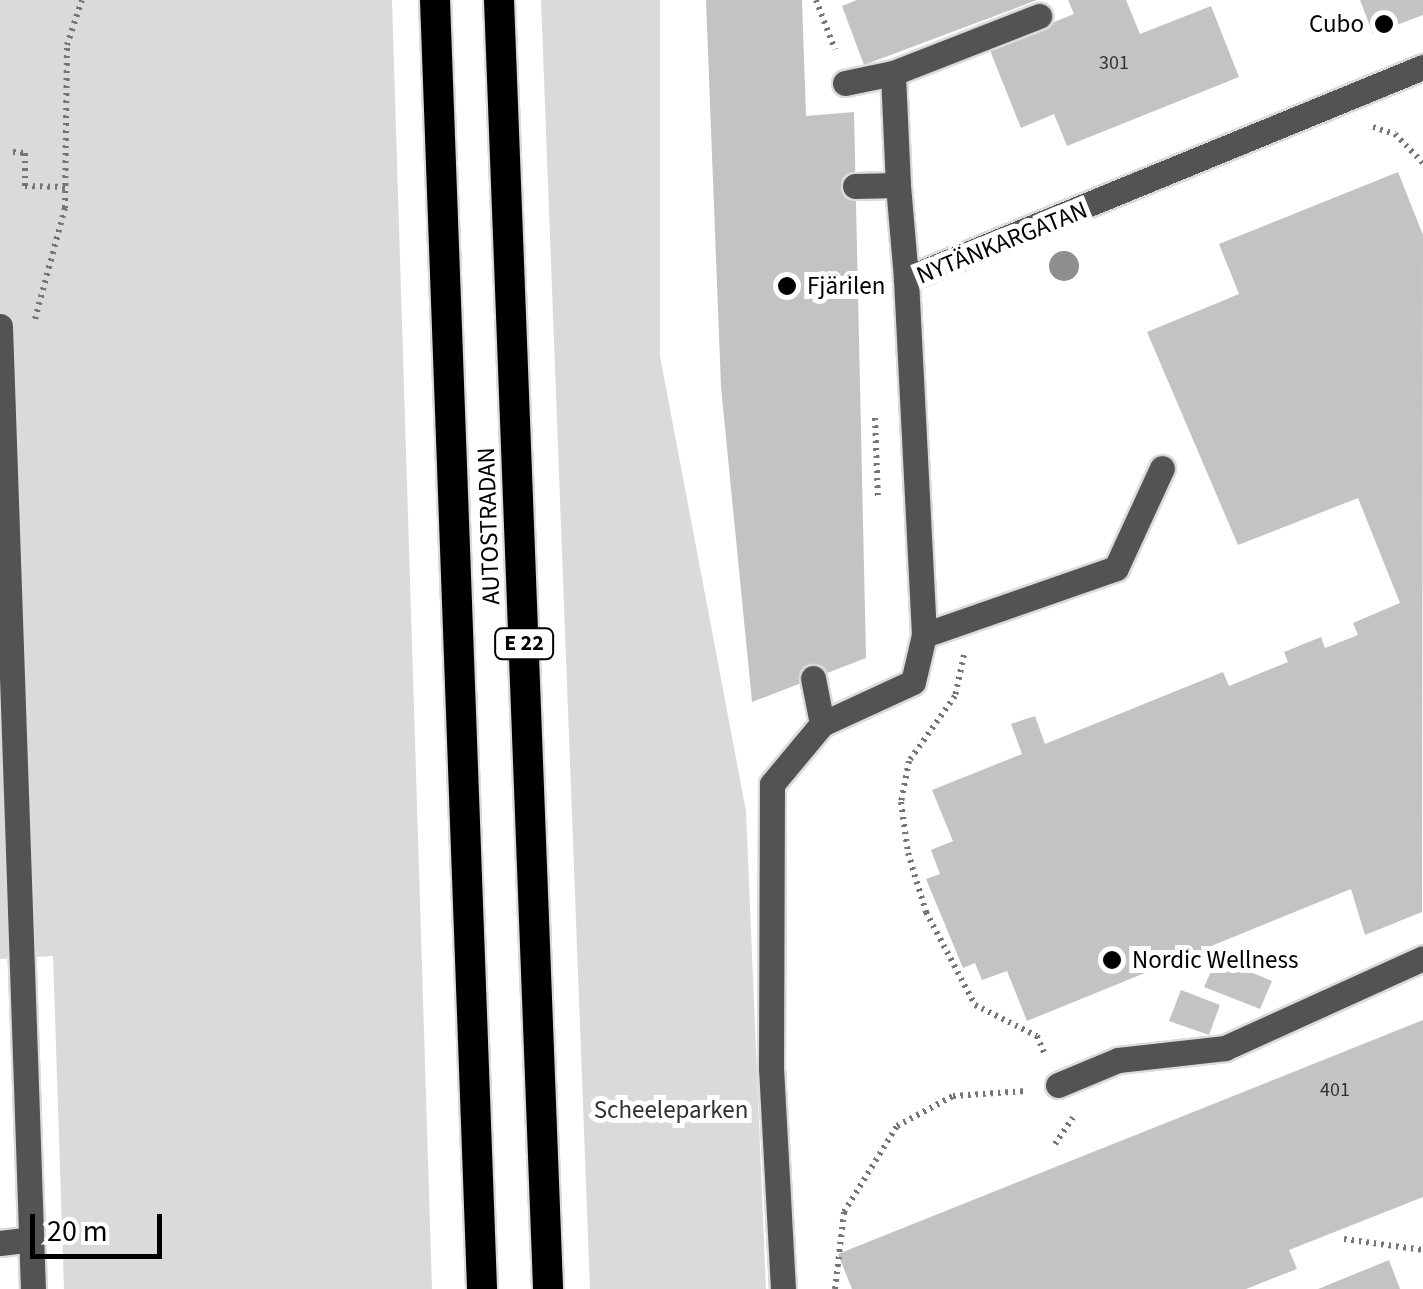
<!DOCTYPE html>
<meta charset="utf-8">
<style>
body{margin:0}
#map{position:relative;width:1423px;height:1289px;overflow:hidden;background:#fff;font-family:"Source Sans 3",sans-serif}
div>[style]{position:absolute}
.green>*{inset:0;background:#dadada}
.building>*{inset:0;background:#c3c3c3}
.path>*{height:6px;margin-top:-3px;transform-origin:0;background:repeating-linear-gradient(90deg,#757575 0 2.5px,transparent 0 7.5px)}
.roads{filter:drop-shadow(2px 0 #dbdbdb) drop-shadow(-2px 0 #dbdbdb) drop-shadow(0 2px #dbdbdb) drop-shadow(0 -2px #dbdbdb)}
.minor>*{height:25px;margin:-12.5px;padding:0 12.5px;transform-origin:12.5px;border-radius:12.5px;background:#535353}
.highway>*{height:30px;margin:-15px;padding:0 15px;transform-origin:15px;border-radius:15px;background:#000}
.trees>*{width:30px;height:30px;margin:-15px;border-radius:50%;background:#8e8e8e}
.dots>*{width:28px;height:28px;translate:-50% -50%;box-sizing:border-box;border:5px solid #fff;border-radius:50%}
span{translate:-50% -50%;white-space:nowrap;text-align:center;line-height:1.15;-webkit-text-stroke:10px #fff;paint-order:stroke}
.number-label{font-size:20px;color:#313131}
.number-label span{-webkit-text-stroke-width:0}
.shield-label span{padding:2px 8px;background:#fff;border:2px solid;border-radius:8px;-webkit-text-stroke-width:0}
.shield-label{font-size:22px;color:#000;font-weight:700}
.poi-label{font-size:25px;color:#000}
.right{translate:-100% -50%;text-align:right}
.left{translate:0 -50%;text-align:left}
.street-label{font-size:25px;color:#000}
.park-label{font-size:25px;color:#313131}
.scale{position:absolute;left:30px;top:1214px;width:132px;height:45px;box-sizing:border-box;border:5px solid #000;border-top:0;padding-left:12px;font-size:30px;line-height:35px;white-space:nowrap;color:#000;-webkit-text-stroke:8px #fff;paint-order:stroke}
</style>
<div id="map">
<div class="green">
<div style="clip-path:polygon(0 0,392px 0,432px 1289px,64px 1289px,53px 956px,0 959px)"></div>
<div style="clip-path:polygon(541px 0,660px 0,660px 356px,746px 811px,766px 1289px,590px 1289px)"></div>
</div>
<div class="building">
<div style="clip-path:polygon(706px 0,802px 0,806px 116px,854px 112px,866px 658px,752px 702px,721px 387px)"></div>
<div style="clip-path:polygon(857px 0,1037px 0,864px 65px,842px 6px)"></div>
<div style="clip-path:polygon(1068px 0,1126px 0,1140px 34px,1211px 6px,1239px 77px,1067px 146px,1054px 114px,1021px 128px,989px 48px,1074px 14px)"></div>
<div style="clip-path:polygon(1360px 0,1423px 0,1423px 15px,1373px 34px)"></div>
<div style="clip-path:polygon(1398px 172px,1423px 235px,1422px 912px,1365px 935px,1351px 889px,1027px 1021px,1007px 971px,982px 980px,975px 963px,963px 968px,926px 879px,940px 874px,931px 850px,953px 841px,932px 790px,1022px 754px,1011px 724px,1035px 716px,1045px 744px,1223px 672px,1229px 686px,1288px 662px,1284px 652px,1321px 637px,1325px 648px,1358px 635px,1353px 623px,1400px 603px,1358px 498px,1238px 545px,1147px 332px,1239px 294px,1219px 244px)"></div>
<div style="clip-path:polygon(1217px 958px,1272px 981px,1260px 1009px,1204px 987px)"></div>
<div style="clip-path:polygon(1181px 990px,1220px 1005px,1209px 1035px,1169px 1021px)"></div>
<div style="clip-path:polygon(1423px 1020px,1423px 1197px,1289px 1250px,1297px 1269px,1246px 1289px,852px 1289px,838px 1254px)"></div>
<div style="clip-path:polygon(1389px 1260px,1400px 1289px,1318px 1289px)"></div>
</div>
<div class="path">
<div style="left:816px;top:0;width:53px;rotate:69.2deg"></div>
<div style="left:1373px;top:127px;width:23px;rotate:18deg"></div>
<div style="left:1395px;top:134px;width:40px;rotate:46deg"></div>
<div style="left:13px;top:152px;width:12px;rotate:5deg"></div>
<div style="left:25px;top:153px;width:33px;rotate:90deg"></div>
<div style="left:25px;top:186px;width:41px;rotate:1.4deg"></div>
<div style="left:35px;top:319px;width:115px;rotate:-74.9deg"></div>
<div style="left:65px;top:208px;width:163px;rotate:-89.3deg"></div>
<div style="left:67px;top:45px;width:47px;rotate:-71.6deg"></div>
<div style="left:875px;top:418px;width:82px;rotate:87.9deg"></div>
<div style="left:964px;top:655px;width:42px;rotate:102.4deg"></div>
<div style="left:955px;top:696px;width:80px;rotate:125.3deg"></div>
<div style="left:909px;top:761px;width:42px;rotate:101deg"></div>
<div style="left:901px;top:802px;width:51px;rotate:82.2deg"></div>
<div style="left:908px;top:853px;width:62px;rotate:73deg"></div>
<div style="left:926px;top:912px;width:105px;rotate:62.2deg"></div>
<div style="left:975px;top:1005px;width:69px;rotate:26.6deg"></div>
<div style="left:1037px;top:1036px;width:21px;rotate:67deg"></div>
<div style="left:1055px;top:1144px;width:32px;rotate:-56deg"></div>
<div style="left:1344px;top:1239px;width:80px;rotate:7.9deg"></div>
<div style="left:835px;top:1289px;width:78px;rotate:-83.3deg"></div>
<div style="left:844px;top:1212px;width:101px;rotate:-58.4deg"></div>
<div style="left:897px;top:1126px;width:64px;rotate:-28.2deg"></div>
<div style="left:953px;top:1096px;width:74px;rotate:-3.9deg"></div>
</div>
<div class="roads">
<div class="minor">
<div style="left:845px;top:83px;width:49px;rotate:-11.8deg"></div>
<div style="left:898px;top:185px;width:112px;rotate:-92.6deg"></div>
<div style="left:893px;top:73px;width:157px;rotate:-21.3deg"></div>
<div style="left:855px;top:186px;width:43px;rotate:-1.3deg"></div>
<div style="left:898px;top:185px;width:94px;rotate:85.1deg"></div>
<div style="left:0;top:326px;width:964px;rotate:88.04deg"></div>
<div style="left:924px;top:635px;width:356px;rotate:-92.9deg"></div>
<div style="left:906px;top:279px;width:559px;rotate:-22.3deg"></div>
<div style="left:813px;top:678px;width:47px;rotate:78.9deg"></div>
<div style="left:1058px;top:1085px;width:65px;rotate:-22.6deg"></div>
<div style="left:1118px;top:1060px;width:108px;rotate:-6.4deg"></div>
<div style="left:1225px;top:1048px;width:217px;rotate:-24.4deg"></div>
<div style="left:0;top:1243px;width:31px;rotate:-7deg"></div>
<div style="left:783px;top:1289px;width:220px;rotate:-93.1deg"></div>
<div style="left:771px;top:1069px;width:285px;rotate:-89.8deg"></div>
<div style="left:772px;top:784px;width:78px;rotate:-50.2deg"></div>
<div style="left:822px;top:724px;width:100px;rotate:-24.8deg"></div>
<div style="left:913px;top:682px;width:48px;rotate:-76.8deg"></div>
<div style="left:924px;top:635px;width:203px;rotate:-19.2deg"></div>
<div style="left:1116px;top:568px;width:110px;rotate:-65.3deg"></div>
</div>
<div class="highway">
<div style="left:435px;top:0;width:1290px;rotate:87.91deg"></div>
<div style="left:499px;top:0;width:1290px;rotate:87.82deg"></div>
</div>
</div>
<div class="trees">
<div style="left:1064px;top:266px"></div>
</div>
<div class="dots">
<div style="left:1384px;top:24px;background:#000"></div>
<div style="left:787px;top:286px;background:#000"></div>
<div style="left:1112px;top:960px;background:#000"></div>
</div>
<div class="number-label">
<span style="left:1114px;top:63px">301</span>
<span style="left:1335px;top:1090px">401</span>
</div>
<div class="shield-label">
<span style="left:524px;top:644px">E 22</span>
</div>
<div class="poi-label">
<span class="right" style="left:1364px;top:24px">Cubo</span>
<span class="left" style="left:807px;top:286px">Fjärilen</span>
<span class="left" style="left:1132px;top:960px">Nordic Wellness</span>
</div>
<div class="street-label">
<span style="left:1002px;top:243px;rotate:-22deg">NYTÄNKARGATAN</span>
<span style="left:489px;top:526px;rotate:-92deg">AUTOSTRADAN</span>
</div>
<div class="park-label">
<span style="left:671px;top:1110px">Scheeleparken</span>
</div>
<div class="scale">20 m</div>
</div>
